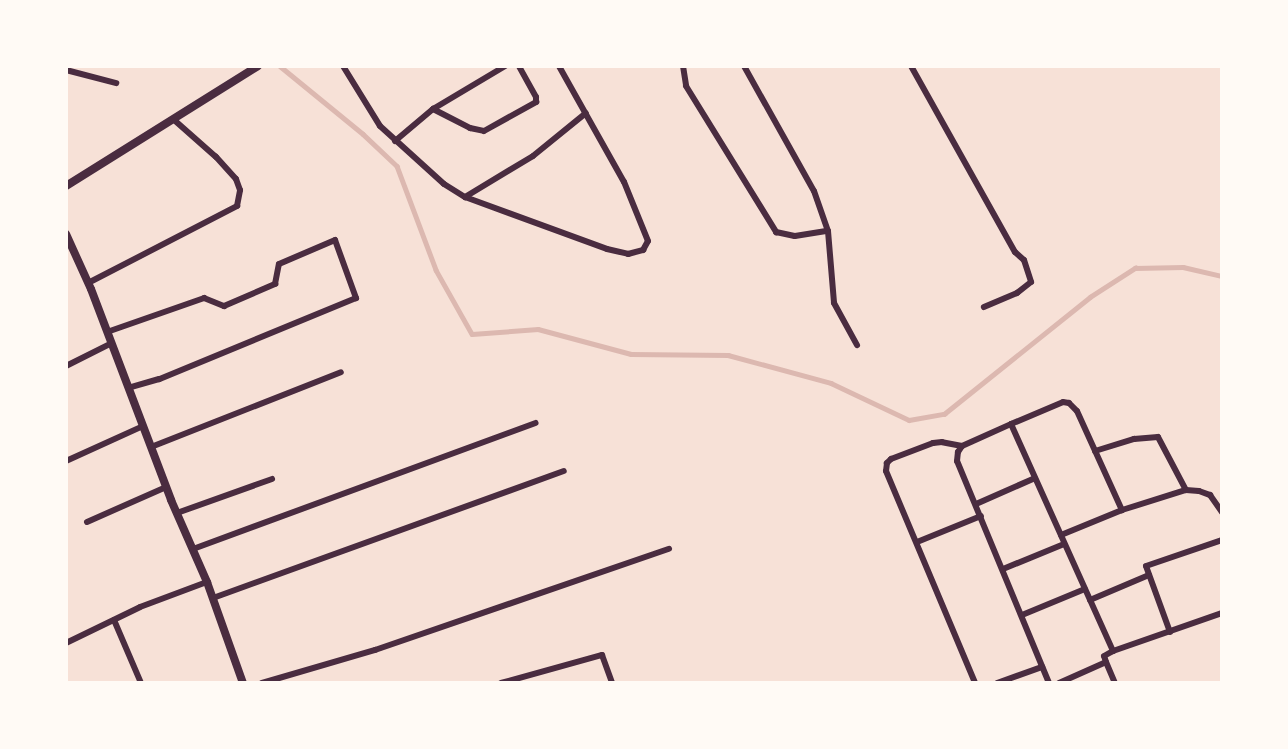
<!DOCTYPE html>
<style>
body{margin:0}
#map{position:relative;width:1288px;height:749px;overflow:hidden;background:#f7e1d7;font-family:Signika,sans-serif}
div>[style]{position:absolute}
.stream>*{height:4.5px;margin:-2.25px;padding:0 2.25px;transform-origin:2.25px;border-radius:2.25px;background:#dcb8b0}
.minor>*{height:6px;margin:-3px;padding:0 3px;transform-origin:3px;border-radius:3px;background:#4a2c40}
.tertiary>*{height:8px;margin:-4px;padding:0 4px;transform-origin:4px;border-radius:4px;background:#4a2c40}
span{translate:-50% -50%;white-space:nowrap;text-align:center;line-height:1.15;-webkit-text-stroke:6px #fffaf5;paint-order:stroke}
.frame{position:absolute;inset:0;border:68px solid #fffaf5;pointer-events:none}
</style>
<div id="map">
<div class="stream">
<div style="left:280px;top:66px;width:107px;rotate:39.3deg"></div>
<div style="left:363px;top:134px;width:47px;rotate:43.3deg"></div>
<div style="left:397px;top:166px;width:111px;rotate:69.4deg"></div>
<div style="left:436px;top:270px;width:73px;rotate:60.6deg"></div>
<div style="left:472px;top:334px;width:66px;rotate:-4.3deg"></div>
<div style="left:538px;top:329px;width:96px;rotate:15deg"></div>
<div style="left:631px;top:354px;width:97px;rotate:0.6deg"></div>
<div style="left:728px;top:355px;width:107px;rotate:15.2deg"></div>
<div style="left:831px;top:383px;width:86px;rotate:25.4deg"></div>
<div style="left:909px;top:420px;width:36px;rotate:-10deg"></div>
<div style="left:944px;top:414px;width:187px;rotate:-38.7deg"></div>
<div style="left:1090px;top:297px;width:54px;rotate:-32.8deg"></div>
<div style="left:1135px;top:268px;width:48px;rotate:-1.2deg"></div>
<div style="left:1183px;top:267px;width:40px;rotate:13deg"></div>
</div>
<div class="minor">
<div style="left:343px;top:66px;width:70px;rotate:58.3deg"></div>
<div style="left:380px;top:126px;width:86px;rotate:42.2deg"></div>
<div style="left:444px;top:184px;width:25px;rotate:32deg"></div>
<div style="left:465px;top:197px;width:79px;rotate:-31.1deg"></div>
<div style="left:533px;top:156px;width:68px;rotate:-39.1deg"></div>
<div style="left:683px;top:66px;width:20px;rotate:81deg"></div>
<div style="left:686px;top:86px;width:172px;rotate:58.3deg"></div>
<div style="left:776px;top:232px;width:19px;rotate:12deg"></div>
<div style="left:795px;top:236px;width:33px;rotate:-9deg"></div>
<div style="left:744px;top:66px;width:143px;rotate:60.8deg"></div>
<div style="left:814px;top:191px;width:42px;rotate:70.7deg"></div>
<div style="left:828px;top:231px;width:72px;rotate:85.2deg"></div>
<div style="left:834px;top:303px;width:48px;rotate:61.3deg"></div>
<div style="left:911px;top:66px;width:213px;rotate:60.8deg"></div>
<div style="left:1015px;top:252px;width:12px;rotate:42deg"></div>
<div style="left:1024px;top:260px;width:23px;rotate:72deg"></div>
<div style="left:1031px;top:282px;width:18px;rotate:142deg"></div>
<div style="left:1017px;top:293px;width:36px;rotate:157deg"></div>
<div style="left:66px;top:70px;width:52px;rotate:14.6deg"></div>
<div style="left:433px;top:109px;width:42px;rotate:27.2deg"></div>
<div style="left:470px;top:128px;width:14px;rotate:12deg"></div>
<div style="left:484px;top:131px;width:60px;rotate:-29.1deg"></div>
<div style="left:536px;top:102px;width:5px;rotate:-90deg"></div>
<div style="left:536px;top:97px;width:35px;rotate:-119deg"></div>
<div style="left:395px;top:141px;width:50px;rotate:-40.1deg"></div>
<div style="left:433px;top:109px;width:84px;rotate:-30.8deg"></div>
<div style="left:465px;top:197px;width:151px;rotate:20.1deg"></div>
<div style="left:607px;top:249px;width:22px;rotate:13deg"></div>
<div style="left:628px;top:254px;width:16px;rotate:-15deg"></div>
<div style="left:643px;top:250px;width:10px;rotate:-61deg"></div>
<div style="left:648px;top:241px;width:64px;rotate:-112.1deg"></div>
<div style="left:624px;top:182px;width:133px;rotate:-119.3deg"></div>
<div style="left:88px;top:283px;width:168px;rotate:-27.3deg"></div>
<div style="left:237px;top:206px;width:16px;rotate:-79deg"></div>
<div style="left:240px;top:190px;width:12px;rotate:-110deg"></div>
<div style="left:236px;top:179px;width:30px;rotate:-132deg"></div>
<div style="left:216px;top:157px;width:57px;rotate:-138.5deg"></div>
<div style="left:107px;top:332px;width:103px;rotate:-19.3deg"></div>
<div style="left:204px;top:298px;width:22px;rotate:22deg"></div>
<div style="left:224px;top:306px;width:56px;rotate:-23.3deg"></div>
<div style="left:275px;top:284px;width:20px;rotate:-79deg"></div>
<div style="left:279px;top:264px;width:61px;rotate:-23.2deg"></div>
<div style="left:335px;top:240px;width:62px;rotate:70.1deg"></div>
<div style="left:356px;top:298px;width:213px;rotate:157.6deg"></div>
<div style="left:159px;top:379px;width:32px;rotate:164deg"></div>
<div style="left:66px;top:366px;width:51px;rotate:-26.6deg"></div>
<div style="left:1011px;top:424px;width:249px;rotate:65.8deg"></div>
<div style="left:1113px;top:651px;width:115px;rotate:-19.2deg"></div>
<div style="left:962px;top:446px;width:20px;rotate:-169deg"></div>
<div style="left:942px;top:442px;width:9px;rotate:174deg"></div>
<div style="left:933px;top:443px;width:45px;rotate:159.1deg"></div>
<div style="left:891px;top:459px;width:6px;rotate:135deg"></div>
<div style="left:887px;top:463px;width:8px;rotate:97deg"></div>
<div style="left:886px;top:471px;width:230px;rotate:67.2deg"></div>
<div style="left:151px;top:447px;width:204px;rotate:-21.5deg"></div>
<div style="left:1095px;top:451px;width:41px;rotate:-17.1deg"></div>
<div style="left:1134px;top:439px;width:24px;rotate:-5deg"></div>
<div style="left:1158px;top:437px;width:60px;rotate:62.2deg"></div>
<div style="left:66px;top:461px;width:85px;rotate:-24.4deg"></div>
<div style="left:976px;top:504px;width:64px;rotate:-23.8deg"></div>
<div style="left:177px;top:513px;width:101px;rotate:-19.7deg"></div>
<div style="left:87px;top:522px;width:86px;rotate:-23.9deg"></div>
<div style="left:1061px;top:535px;width:66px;rotate:-22.3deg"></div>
<div style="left:1122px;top:510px;width:67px;rotate:-17.4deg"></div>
<div style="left:1186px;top:490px;width:13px;rotate:4deg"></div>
<div style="left:1199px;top:491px;width:12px;rotate:20deg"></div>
<div style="left:1210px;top:495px;width:21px;rotate:55deg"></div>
<div style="left:917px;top:542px;width:69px;rotate:-22.1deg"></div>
<div style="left:193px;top:549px;width:365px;rotate:-20.2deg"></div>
<div style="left:1003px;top:569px;width:66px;rotate:-22.3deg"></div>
<div style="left:213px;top:598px;width:373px;rotate:-19.9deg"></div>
<div style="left:1090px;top:600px;width:64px;rotate:-23deg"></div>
<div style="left:1022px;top:615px;width:68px;rotate:-22.4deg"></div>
<div style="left:114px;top:620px;width:69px;rotate:66.8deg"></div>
<div style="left:1170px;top:632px;width:70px;rotate:-110deg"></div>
<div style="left:1146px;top:566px;width:80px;rotate:-18.9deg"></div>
<div style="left:66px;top:643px;width:82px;rotate:-25.9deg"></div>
<div style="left:140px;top:607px;width:72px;rotate:-20.5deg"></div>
<div style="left:1106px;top:662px;width:6px;rotate:-108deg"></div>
<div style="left:1104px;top:656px;width:10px;rotate:-29deg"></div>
<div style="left:262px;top:683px;width:118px;rotate:-16.3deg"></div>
<div style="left:375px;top:650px;width:311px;rotate:-19deg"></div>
<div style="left:501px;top:683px;width:105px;rotate:-15.5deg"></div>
<div style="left:602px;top:655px;width:30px;rotate:70deg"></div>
<div style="left:997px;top:683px;width:48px;rotate:-19.6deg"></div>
<div style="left:1049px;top:683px;width:240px;rotate:-112.5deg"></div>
<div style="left:957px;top:461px;width:9px;rotate:-84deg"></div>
<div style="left:958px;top:452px;width:7px;rotate:-56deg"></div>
<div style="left:962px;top:446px;width:54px;rotate:-24.2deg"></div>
<div style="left:1011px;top:424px;width:56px;rotate:-22.9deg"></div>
<div style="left:1063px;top:402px;width:6px;rotate:9deg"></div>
<div style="left:1069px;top:403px;width:11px;rotate:45deg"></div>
<div style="left:1077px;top:411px;width:109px;rotate:65.6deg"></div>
<div style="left:1059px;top:683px;width:51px;rotate:-24.1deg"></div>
<div style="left:1106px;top:662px;width:23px;rotate:67deg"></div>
</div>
<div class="tertiary">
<div style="left:66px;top:186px;width:226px;rotate:-32deg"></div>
<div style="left:66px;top:234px;width:60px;rotate:65.6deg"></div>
<div style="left:91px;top:289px;width:226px;rotate:69.2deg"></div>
<div style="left:171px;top:500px;width:90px;rotate:66.3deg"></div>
<div style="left:207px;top:582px;width:107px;rotate:70.4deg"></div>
</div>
<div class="frame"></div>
</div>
